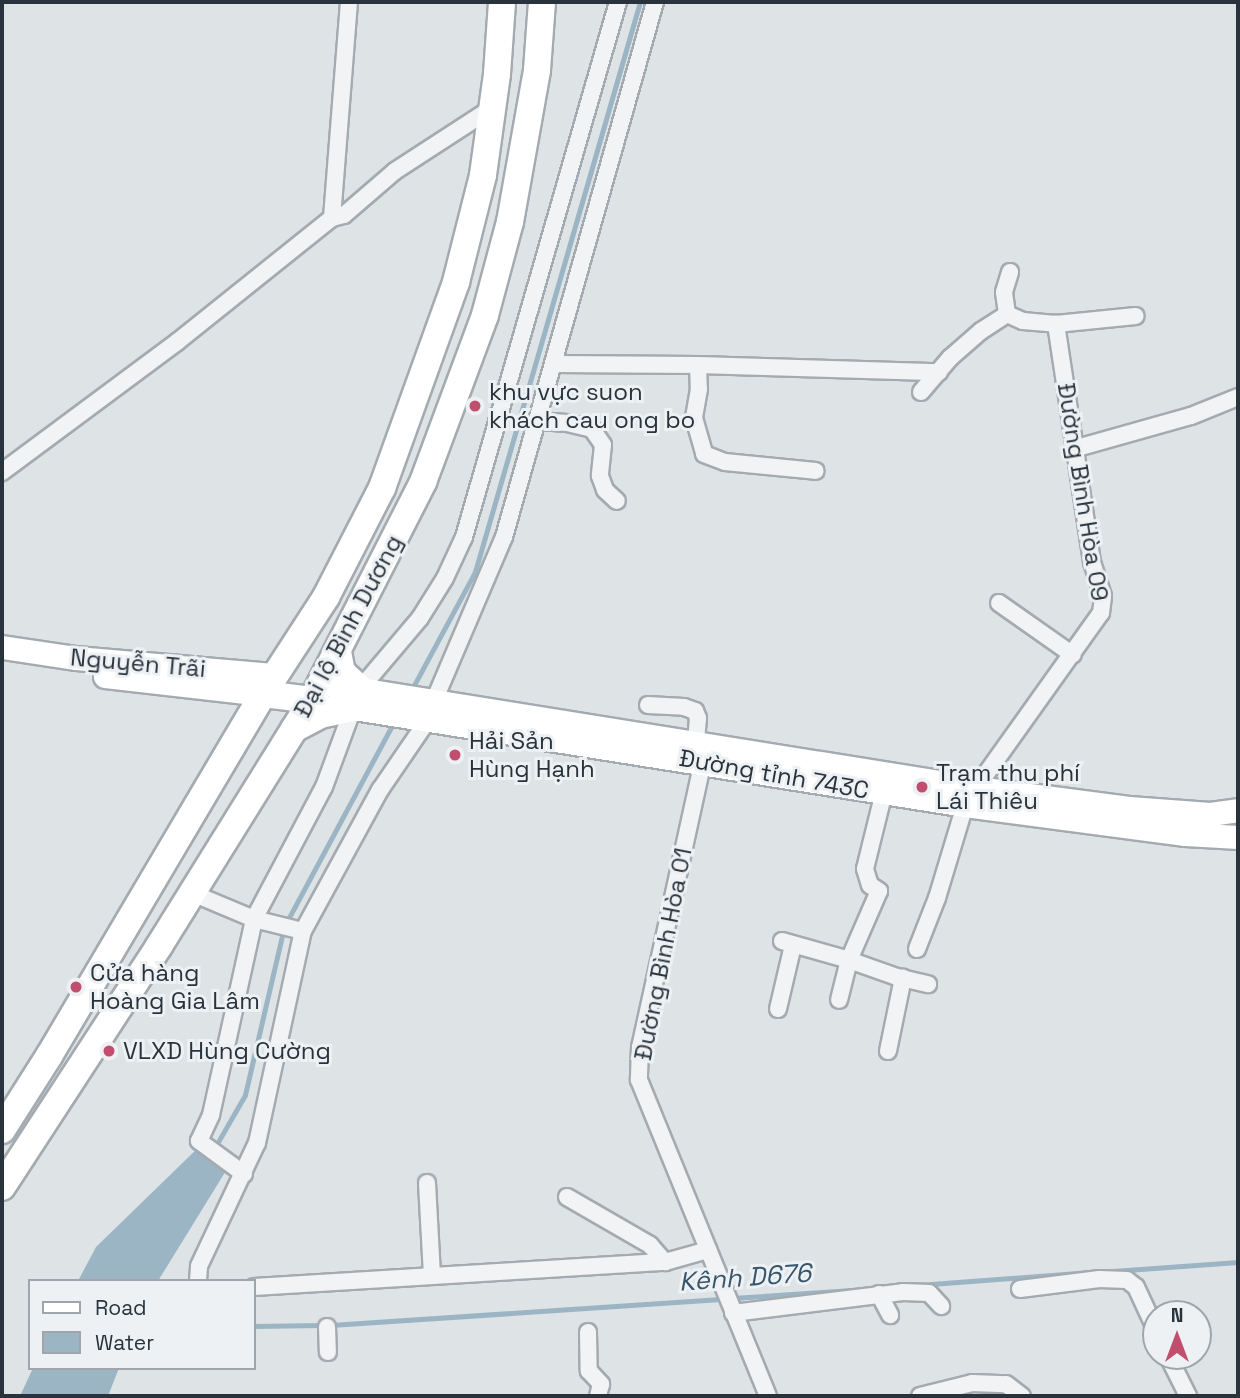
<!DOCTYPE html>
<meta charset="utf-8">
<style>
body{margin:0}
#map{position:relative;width:1240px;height:1398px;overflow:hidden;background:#dee3e6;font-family:"Space Grotesk",sans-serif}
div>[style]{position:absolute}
.water>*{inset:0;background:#9cb5c4}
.stream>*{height:4.5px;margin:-2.25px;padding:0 2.25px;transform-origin:2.25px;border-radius:2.25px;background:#9cb5c4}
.roads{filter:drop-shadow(2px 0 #a4abb0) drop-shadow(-2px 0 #a4abb0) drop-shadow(0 2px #a4abb0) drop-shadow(0 -2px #a4abb0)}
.minor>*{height:16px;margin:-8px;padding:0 8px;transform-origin:8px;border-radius:8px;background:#f1f3f5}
.secondary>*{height:23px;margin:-11.5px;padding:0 11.5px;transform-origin:11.5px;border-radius:11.5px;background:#fff}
.trunk>*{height:26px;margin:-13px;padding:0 13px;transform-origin:13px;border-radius:13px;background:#fff}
.dots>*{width:19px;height:19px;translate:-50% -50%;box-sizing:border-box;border:4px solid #eef1f4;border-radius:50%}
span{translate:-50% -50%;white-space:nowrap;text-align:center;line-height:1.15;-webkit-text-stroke:6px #eef1f4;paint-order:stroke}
.poi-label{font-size:24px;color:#29333c}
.left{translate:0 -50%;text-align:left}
.street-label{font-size:24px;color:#29333c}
.water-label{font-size:26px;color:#37566c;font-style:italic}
.frame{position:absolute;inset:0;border:4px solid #29333c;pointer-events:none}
.legend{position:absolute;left:28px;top:1279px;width:228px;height:91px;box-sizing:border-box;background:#eef1f4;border:2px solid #9fa5aa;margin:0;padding:9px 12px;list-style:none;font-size:21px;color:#29333c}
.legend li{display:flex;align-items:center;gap:14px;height:35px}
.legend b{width:35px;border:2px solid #9fa5aa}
.north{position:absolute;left:1142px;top:1300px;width:70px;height:70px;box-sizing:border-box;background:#eef1f4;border:2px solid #9fa5aa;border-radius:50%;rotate:0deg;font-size:19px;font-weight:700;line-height:28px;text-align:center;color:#29333c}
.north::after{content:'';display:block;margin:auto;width:24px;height:32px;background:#c14e6f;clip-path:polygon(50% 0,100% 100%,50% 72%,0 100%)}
</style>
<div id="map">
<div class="water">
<div style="clip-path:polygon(202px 1144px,232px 1161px,158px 1281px,78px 1281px,96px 1247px)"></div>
<div style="clip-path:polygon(33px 1368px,119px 1368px,108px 1396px,20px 1396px)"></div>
</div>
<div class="stream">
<div style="left:412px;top:689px;width:133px;rotate:-61.7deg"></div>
<div style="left:475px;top:572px;width:593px;rotate:-73.86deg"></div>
<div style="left:214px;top:1149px;width:62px;rotate:-60.1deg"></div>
<div style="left:245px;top:1095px;width:172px;rotate:-76.9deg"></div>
<div style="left:284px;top:927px;width:233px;rotate:-61.8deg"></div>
<div style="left:1099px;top:1272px;width:139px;rotate:-4.1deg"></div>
<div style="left:918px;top:1285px;width:173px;rotate:-4.3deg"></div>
<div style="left:733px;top:1298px;width:134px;rotate:-3.8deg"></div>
<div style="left:331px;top:1325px;width:394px;rotate:-3.8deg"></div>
<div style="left:254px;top:1326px;width:69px;rotate:-0.8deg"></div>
</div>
<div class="roads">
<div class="minor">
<div style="left:332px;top:218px;width:217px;rotate:-85.5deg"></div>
<div style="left:1007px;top:314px;width:22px;rotate:-98deg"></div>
<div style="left:1004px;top:292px;width:21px;rotate:-73deg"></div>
<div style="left:555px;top:364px;width:143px;rotate:0.4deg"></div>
<div style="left:698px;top:365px;width:24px;rotate:88deg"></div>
<div style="left:699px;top:389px;width:29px;rotate:100deg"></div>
<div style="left:694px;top:418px;width:37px;rotate:74deg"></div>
<div style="left:704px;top:454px;width:22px;rotate:21deg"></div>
<div style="left:725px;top:462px;width:91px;rotate:5.6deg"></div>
<div style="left:698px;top:365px;width:241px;rotate:1.7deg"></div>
<div style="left:921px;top:392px;width:45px;rotate:-49.5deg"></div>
<div style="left:950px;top:358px;width:41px;rotate:-41.1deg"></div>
<div style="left:981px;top:331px;width:31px;rotate:-33deg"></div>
<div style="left:1007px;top:314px;width:17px;rotate:24deg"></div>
<div style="left:1023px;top:321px;width:33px;rotate:5deg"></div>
<div style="left:1056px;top:324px;width:80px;rotate:-5.7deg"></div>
<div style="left:538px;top:421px;width:29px;rotate:4deg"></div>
<div style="left:567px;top:423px;width:26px;rotate:13deg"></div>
<div style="left:592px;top:429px;width:19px;rotate:55deg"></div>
<div style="left:603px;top:445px;width:31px;rotate:96deg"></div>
<div style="left:600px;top:476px;width:15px;rotate:70deg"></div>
<div style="left:605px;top:490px;width:16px;rotate:43deg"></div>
<div style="left:1077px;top:448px;width:118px;rotate:-15.7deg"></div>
<div style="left:1191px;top:416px;width:51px;rotate:-22deg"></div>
<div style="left:2px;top:472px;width:218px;rotate:-36.6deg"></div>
<div style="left:177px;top:342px;width:198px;rotate:-38.7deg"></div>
<div style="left:332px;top:218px;width:12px;rotate:-14deg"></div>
<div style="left:344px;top:215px;width:67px;rotate:-40.8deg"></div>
<div style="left:395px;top:171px;width:116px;rotate:-33deg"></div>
<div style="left:999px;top:603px;width:90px;rotate:35.1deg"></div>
<div style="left:360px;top:689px;width:93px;rotate:-49.8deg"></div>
<div style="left:420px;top:618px;width:47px;rotate:-58deg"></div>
<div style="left:445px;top:578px;width:45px;rotate:-65.1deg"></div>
<div style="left:464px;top:537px;width:557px;rotate:-73.94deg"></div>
<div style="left:434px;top:701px;width:178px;rotate:-66.9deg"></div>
<div style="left:504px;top:537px;width:556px;rotate:-74.24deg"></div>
<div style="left:648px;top:705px;width:36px;rotate:3deg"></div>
<div style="left:684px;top:707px;width:12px;rotate:20deg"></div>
<div style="left:695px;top:711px;width:8px;rotate:67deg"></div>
<div style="left:698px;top:718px;width:24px;rotate:95deg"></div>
<div style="left:703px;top:761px;width:293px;rotate:102.4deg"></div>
<div style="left:640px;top:1047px;width:33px;rotate:92deg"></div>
<div style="left:639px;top:1080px;width:341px;rotate:67.8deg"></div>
<div style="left:976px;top:788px;width:215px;rotate:-54.5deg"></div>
<div style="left:1101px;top:613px;width:17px;rotate:-83deg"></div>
<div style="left:1103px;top:596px;width:36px;rotate:-108deg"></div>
<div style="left:1092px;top:562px;width:241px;rotate:-98.6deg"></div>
<div style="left:884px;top:792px;width:79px;rotate:103.9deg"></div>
<div style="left:865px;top:869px;width:17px;rotate:73deg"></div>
<div style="left:870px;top:885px;width:11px;rotate:34deg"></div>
<div style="left:879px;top:891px;width:75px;rotate:113.5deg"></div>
<div style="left:849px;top:960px;width:51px;rotate:19.5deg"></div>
<div style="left:897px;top:977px;width:32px;rotate:13deg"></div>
<div style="left:192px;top:893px;width:67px;rotate:22.8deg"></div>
<div style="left:254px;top:919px;width:50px;rotate:13.8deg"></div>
<div style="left:782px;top:941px;width:70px;rotate:15.8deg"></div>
<div style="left:849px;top:960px;width:41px;rotate:104deg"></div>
<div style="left:917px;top:949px;width:55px;rotate:-68.6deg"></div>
<div style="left:937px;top:898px;width:97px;rotate:-73.2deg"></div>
<div style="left:778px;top:1009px;width:66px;rotate:-76.8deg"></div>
<div style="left:888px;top:1051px;width:75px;rotate:-78.4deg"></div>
<div style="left:244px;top:1174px;width:56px;rotate:-143.7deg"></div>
<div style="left:199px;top:1141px;width:29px;rotate:-65deg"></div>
<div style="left:211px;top:1115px;width:201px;rotate:-77.6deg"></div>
<div style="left:254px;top:919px;width:149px;rotate:-62.1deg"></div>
<div style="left:324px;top:787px;width:84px;rotate:-69.8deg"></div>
<div style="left:427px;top:1183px;width:92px;rotate:86.9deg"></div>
<div style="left:567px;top:1197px;width:96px;rotate:30deg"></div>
<div style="left:650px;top:1245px;width:23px;rotate:49deg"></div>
<div style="left:198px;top:1281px;width:15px;rotate:-86deg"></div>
<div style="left:199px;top:1266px;width:136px;rotate:-64.8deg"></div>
<div style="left:257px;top:1143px;width:217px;rotate:-77.8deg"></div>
<div style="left:303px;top:931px;width:161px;rotate:-61.4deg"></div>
<div style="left:380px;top:790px;width:83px;rotate:-55.7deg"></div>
<div style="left:254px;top:1287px;width:412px;rotate:-3.5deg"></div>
<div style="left:665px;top:1262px;width:45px;rotate:-15.6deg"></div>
<div style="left:1020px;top:1289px;width:80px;rotate:-7.2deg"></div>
<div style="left:1099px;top:1279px;width:28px;rotate:2deg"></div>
<div style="left:1127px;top:1280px;width:11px;rotate:38deg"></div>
<div style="left:1136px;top:1287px;width:47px;rotate:65.1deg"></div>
<div style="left:879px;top:1294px;width:24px;rotate:62deg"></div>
<div style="left:733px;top:1313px;width:171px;rotate:-7deg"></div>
<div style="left:903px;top:1292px;width:26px;rotate:2deg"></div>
<div style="left:929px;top:1293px;width:18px;rotate:47deg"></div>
<div style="left:327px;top:1327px;width:25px;rotate:88deg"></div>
<div style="left:588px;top:1332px;width:39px;rotate:89deg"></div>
<div style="left:589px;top:1371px;width:18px;rotate:47deg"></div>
<div style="left:601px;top:1384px;width:12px;rotate:104deg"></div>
<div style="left:1168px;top:1356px;width:45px;rotate:63.4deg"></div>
<div style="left:920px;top:1396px;width:54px;rotate:-14deg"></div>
<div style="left:972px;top:1383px;width:34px;rotate:2deg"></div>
<div style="left:1006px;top:1384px;width:20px;rotate:37deg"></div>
</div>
<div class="secondary">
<div style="left:2px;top:647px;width:75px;rotate:8.5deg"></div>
<div style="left:76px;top:658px;width:200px;rotate:4.9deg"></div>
<div style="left:105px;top:676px;width:159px;rotate:6.5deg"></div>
<div style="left:322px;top:683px;width:662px;rotate:9.12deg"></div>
<div style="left:976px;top:788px;width:154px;rotate:7.4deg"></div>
<div style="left:1129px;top:808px;width:81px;rotate:4.2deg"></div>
<div style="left:1210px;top:814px;width:28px;rotate:-8deg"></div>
<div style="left:335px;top:705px;width:638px;rotate:9.02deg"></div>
<div style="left:965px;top:805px;width:222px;rotate:7.5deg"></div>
<div style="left:1185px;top:834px;width:53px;rotate:3.2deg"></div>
</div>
<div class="trunk">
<div style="left:338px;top:652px;width:20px;rotate:79deg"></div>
<div style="left:342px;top:672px;width:25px;rotate:43deg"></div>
<div style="left:263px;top:694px;width:49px;rotate:7deg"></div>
<div style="left:294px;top:729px;width:30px;rotate:-28deg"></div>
<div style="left:320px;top:715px;width:34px;rotate:-12deg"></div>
<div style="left:2px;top:1130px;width:88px;rotate:-57.6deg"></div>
<div style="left:49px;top:1056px;width:421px;rotate:-59.4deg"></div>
<div style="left:263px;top:694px;width:116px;rotate:-57deg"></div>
<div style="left:326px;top:597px;width:123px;rotate:-62.8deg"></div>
<div style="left:382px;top:488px;width:219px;rotate:-70.2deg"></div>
<div style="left:456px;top:282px;width:110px;rotate:-75.8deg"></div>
<div style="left:483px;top:175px;width:102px;rotate:-82.1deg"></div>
<div style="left:497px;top:74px;width:72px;rotate:-86deg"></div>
<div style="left:2px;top:1187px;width:288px;rotate:-56.9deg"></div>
<div style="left:159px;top:946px;width:290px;rotate:-58.1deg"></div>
<div style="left:312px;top:700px;width:245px;rotate:-63deg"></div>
<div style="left:423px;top:482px;width:178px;rotate:-69.6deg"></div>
<div style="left:485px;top:315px;width:96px;rotate:-75deg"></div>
<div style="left:510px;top:222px;width:154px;rotate:-79.9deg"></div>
<div style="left:537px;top:70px;width:68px;rotate:-85.8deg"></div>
</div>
</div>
<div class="dots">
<div style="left:475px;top:406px;background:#c14e6f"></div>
<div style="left:455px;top:755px;background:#c14e6f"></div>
<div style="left:922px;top:787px;background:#c14e6f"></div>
<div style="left:76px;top:987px;background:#c14e6f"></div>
<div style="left:109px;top:1051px;background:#c14e6f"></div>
</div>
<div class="poi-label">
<span class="left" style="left:489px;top:406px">khu vực suon<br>khách cau ong bo</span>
<span class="left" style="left:469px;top:755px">Hải Sản<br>Hùng Hạnh</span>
<span class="left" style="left:936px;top:787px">Trạm thu phí<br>Lái Thiêu</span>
<span class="left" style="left:90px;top:987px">Cửa hàng<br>Hoàng Gia Lâm</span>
<span class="left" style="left:123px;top:1051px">VLXD Hùng Cường</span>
</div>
<div class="street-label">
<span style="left:1083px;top:492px;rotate:81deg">Đường Bình Hòa 09</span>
<span style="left:348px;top:626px;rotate:-62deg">Đại lộ Bình Dương</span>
<span style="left:138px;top:663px;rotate:5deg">Nguyễn Trãi</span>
<span style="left:774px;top:774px;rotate:10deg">Đường tỉnh 743C</span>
<span style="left:663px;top:954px;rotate:-79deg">Đường Bình Hòa 01</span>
</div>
<div class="water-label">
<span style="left:745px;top:1278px;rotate:-4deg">Kênh D676</span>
</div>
<div class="frame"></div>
<ul class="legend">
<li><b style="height:9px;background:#fff"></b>Road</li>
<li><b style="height:19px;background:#9cb5c4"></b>Water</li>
</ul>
<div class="north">N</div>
</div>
